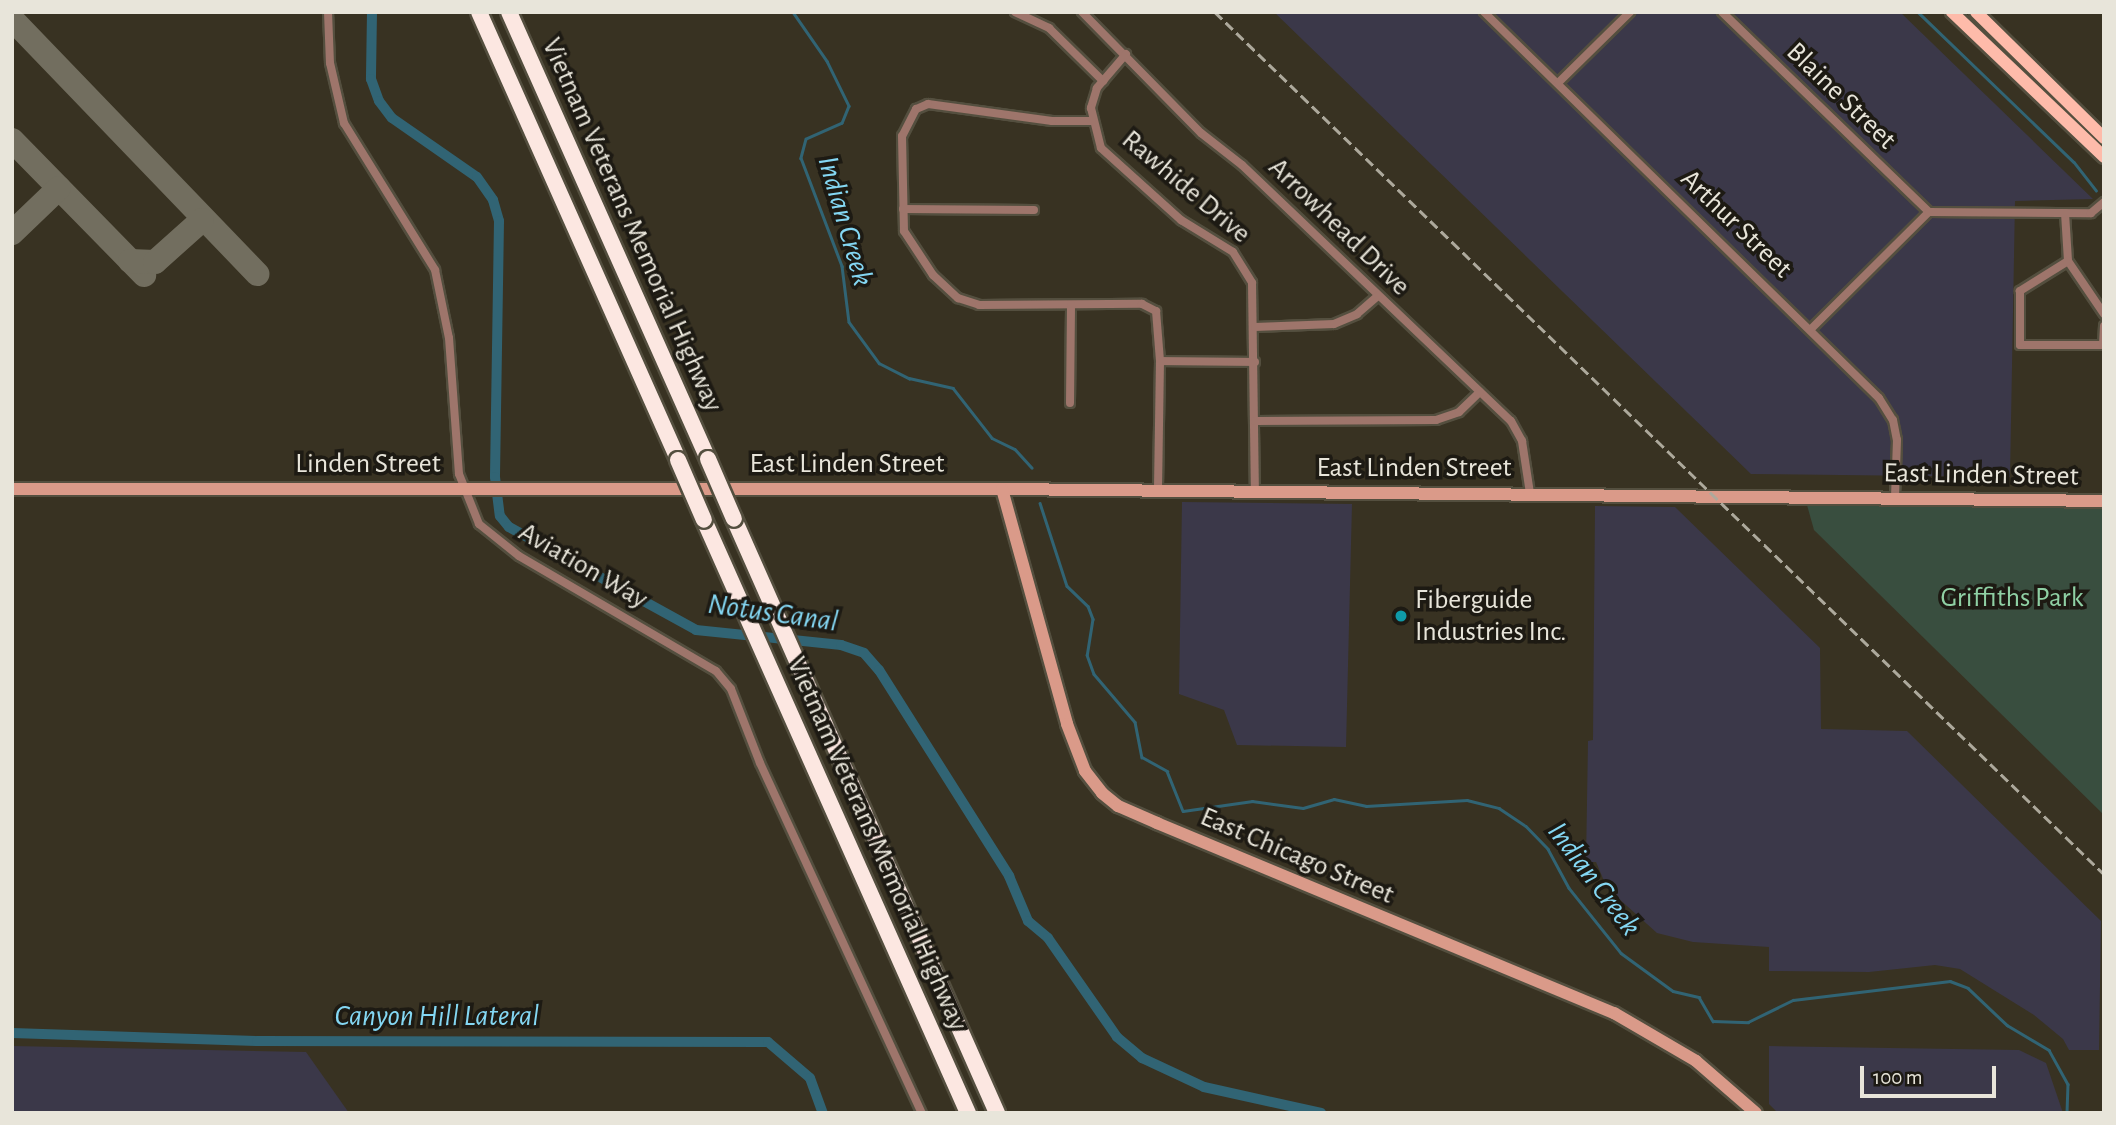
<!DOCTYPE html>
<style>
body{margin:0}
#map{position:relative;width:2116px;height:1125px;overflow:hidden;background:#383222;font-family:"Alegreya Sans",sans-serif}
div>[style]{position:absolute}
.industrial>*{inset:0;background:#3b3849}
.green>*{inset:0;background:#394e3f}
.stream>*{height:2.5px;margin:-1.25px;padding:0 1.25px;transform-origin:1.25px;border-radius:1.25px;background:#316474}
.canal>*{height:10px;margin:-5px;padding:0 5px;transform-origin:5px;border-radius:5px;background:#316474}
.taxiway>*{height:24px;margin:-12px;padding:0 12px;transform-origin:12px;border-radius:12px;background:#726e5f}
.roads{filter:drop-shadow(2px 0 #544f3f) drop-shadow(-2px 0 #544f3f) drop-shadow(0 2px #544f3f) drop-shadow(0 -2px #544f3f)}
.street>*{height:8px;margin:-4px;padding:0 4px;transform-origin:4px;border-radius:4px;background:#9e756b}
.secondary>*{height:12px;margin:-6px;padding:0 6px;transform-origin:6px;border-radius:6px;background:#da9a89}
.primary>*{height:12px;margin:-6px;padding:0 6px;transform-origin:6px;border-radius:6px;background:#febbaa}
.highway>*{height:16px;margin:-8px;padding:0 8px;transform-origin:8px;border-radius:8px;background:#fce7e1}
.rail>*{height:2.5px;margin-top:-1.25px;transform-origin:0;background:repeating-linear-gradient(90deg,#ada99c 0 10px,transparent 0 15px)}
.bridges{filter:drop-shadow(2px 0 #544f3f) drop-shadow(-2px 0 #544f3f) drop-shadow(0 2px #544f3f) drop-shadow(0 -2px #544f3f)}
.highway-bridge>*{height:16px;margin:-8px;padding:0 8px;transform-origin:8px;border-radius:8px;background:#fce7e1}
.dots>*{width:19px;height:19px;translate:-50% -50%;box-sizing:border-box;border:4px solid #1d1a13;border-radius:50%}
span{translate:-50% -50%;white-space:nowrap;text-align:center;line-height:1.15;-webkit-text-stroke:7px #1d1a13;paint-order:stroke}
.street-label{font-size:28px;color:#e8e5da}
.park-label{font-size:28px;color:#8fd0a4}
.poi-label{font-size:28px;color:#e8e5da}
.left{translate:0 -50%;text-align:left}
.water-label{font-size:30px;color:#84d7f3;font-style:italic}
.frame{position:absolute;inset:0;border:14px solid #e8e5da;pointer-events:none}
.scale{position:absolute;left:1860px;top:1066px;width:136px;height:32px;box-sizing:border-box;border:4px solid #e8e5da;border-top:0;padding-left:9px;font-size:21px;line-height:24px;white-space:nowrap;color:#e8e5da;-webkit-text-stroke:5px #1d1a13;paint-order:stroke}
</style>
<div id="map">
<div class="industrial">
<div style="clip-path:polygon(1274px 12px,1900px 12px,2093px 199px,2015px 201px,2010px 477px,1751px 474px)"></div>
<div style="clip-path:polygon(1182px 502px,1352px 504px,1346px 747px,1237px 745px,1224px 710px,1179px 694px)"></div>
<div style="clip-path:polygon(1595px 506px,1675px 507px,1820px 648px,1821px 729px,1907px 731px,2101px 921px,2099px 1050px,2069px 1050px,2063px 1039px,2034px 1015px,1960px 969px,1935px 965px,1869px 972px,1769px 971px,1769px 947px,1693px 942px,1657px 933px,1607px 888px,1596px 862px,1586px 862px,1588px 741px,1593px 740px)"></div>
<div style="clip-path:polygon(12px 1046px,306px 1052px,349px 1113px,12px 1113px)"></div>
<div style="clip-path:polygon(1769px 1046px,2019px 1050px,2046px 1063px,2063px 1113px,1778px 1113px,1769px 1104px)"></div>
</div>
<div class="green">
<div style="clip-path:polygon(1807px 505px,2104px 508px,2104px 815px,1814px 530px)"></div>
</div>
<div class="stream">
<div style="left:793px;top:12px;width:60px;rotate:55.2deg"></div>
<div style="left:827px;top:61px;width:50px;rotate:63.9deg"></div>
<div style="left:849px;top:106px;width:18px;rotate:112deg"></div>
<div style="left:842px;top:123px;width:39px;rotate:156deg"></div>
<div style="left:806px;top:139px;width:20px;rotate:105deg"></div>
<div style="left:801px;top:158px;width:116px;rotate:69.2deg"></div>
<div style="left:842px;top:266px;width:56px;rotate:82.9deg"></div>
<div style="left:849px;top:322px;width:51px;rotate:53.8deg"></div>
<div style="left:879px;top:363px;width:34px;rotate:27deg"></div>
<div style="left:909px;top:378px;width:45px;rotate:12.8deg"></div>
<div style="left:953px;top:388px;width:63px;rotate:52deg"></div>
<div style="left:992px;top:438px;width:25px;rotate:26deg"></div>
<div style="left:1015px;top:449px;width:25px;rotate:48deg"></div>
<div style="left:1918px;top:12px;width:216px;rotate:43.9deg"></div>
<div style="left:2074px;top:162px;width:36px;rotate:52deg"></div>
<div style="left:1040px;top:503px;width:87px;rotate:72deg"></div>
<div style="left:1067px;top:586px;width:29px;rotate:44deg"></div>
<div style="left:1088px;top:606px;width:14px;rotate:69deg"></div>
<div style="left:1093px;top:619px;width:36px;rotate:99deg"></div>
<div style="left:1087px;top:655px;width:20px;rotate:70deg"></div>
<div style="left:1094px;top:674px;width:63px;rotate:49.5deg"></div>
<div style="left:1135px;top:722px;width:36px;rotate:79deg"></div>
<div style="left:1142px;top:757px;width:29px;rotate:29deg"></div>
<div style="left:1167px;top:771px;width:43px;rotate:68.2deg"></div>
<div style="left:1183px;top:811px;width:70px;rotate:-8.2deg"></div>
<div style="left:1252px;top:801px;width:51px;rotate:7.8deg"></div>
<div style="left:1303px;top:808px;width:32px;rotate:-16deg"></div>
<div style="left:1334px;top:799px;width:33px;rotate:12deg"></div>
<div style="left:1366px;top:806px;width:101px;rotate:-3.4deg"></div>
<div style="left:1467px;top:800px;width:33px;rotate:14deg"></div>
<div style="left:1499px;top:808px;width:32px;rotate:34deg"></div>
<div style="left:1526px;top:826px;width:32px;rotate:46deg"></div>
<div style="left:1548px;top:849px;width:44px;rotate:61.7deg"></div>
<div style="left:1569px;top:888px;width:83px;rotate:51.3deg"></div>
<div style="left:1621px;top:953px;width:64px;rotate:36.2deg"></div>
<div style="left:1673px;top:991px;width:27px;rotate:13deg"></div>
<div style="left:1699px;top:997px;width:28px;rotate:60deg"></div>
<div style="left:1713px;top:1021px;width:35px;rotate:2deg"></div>
<div style="left:1748px;top:1022px;width:50px;rotate:-26.1deg"></div>
<div style="left:1793px;top:1000px;width:158px;rotate:-6.9deg"></div>
<div style="left:1950px;top:981px;width:19px;rotate:21deg"></div>
<div style="left:1968px;top:988px;width:54px;rotate:43.5deg"></div>
<div style="left:2007px;top:1025px;width:49px;rotate:30.8deg"></div>
<div style="left:2049px;top:1050px;width:39px;rotate:61deg"></div>
<div style="left:2068px;top:1084px;width:29px;rotate:92deg"></div>
</div>
<div class="canal">
<div style="left:372px;top:12px;width:67px;rotate:90.9deg"></div>
<div style="left:371px;top:79px;width:23px;rotate:70deg"></div>
<div style="left:379px;top:101px;width:21px;rotate:53deg"></div>
<div style="left:392px;top:118px;width:103px;rotate:34.8deg"></div>
<div style="left:477px;top:177px;width:28px;rotate:55deg"></div>
<div style="left:493px;top:200px;width:22px;rotate:74deg"></div>
<div style="left:499px;top:221px;width:256px;rotate:90.9deg"></div>
<div style="left:495px;top:477px;width:39px;rotate:83deg"></div>
<div style="left:500px;top:516px;width:14px;rotate:51deg"></div>
<div style="left:509px;top:527px;width:213px;rotate:28.8deg"></div>
<div style="left:696px;top:630px;width:146px;rotate:5.9deg"></div>
<div style="left:841px;top:645px;width:24px;rotate:19deg"></div>
<div style="left:864px;top:653px;width:23px;rotate:49deg"></div>
<div style="left:879px;top:670px;width:244px;rotate:57.7deg"></div>
<div style="left:1009px;top:876px;width:49px;rotate:67.1deg"></div>
<div style="left:1028px;top:921px;width:26px;rotate:40deg"></div>
<div style="left:1048px;top:938px;width:121px;rotate:55.1deg"></div>
<div style="left:1117px;top:1037px;width:33px;rotate:40deg"></div>
<div style="left:1142px;top:1058px;width:68px;rotate:25.1deg"></div>
<div style="left:1204px;top:1087px;width:120px;rotate:12.5deg"></div>
<div style="left:12px;top:1033px;width:245px;rotate:1.9deg"></div>
<div style="left:257px;top:1041px;width:511px;rotate:0.11deg"></div>
<div style="left:768px;top:1042px;width:55px;rotate:40.6deg"></div>
<div style="left:810px;top:1078px;width:37px;rotate:70deg"></div>
</div>
<div class="taxiway">
<div style="left:12px;top:19px;width:354px;rotate:46.1deg"></div>
<div style="left:12px;top:140px;width:189px;rotate:45.6deg"></div>
<div style="left:12px;top:233px;width:65px;rotate:-43.8deg"></div>
<div style="left:130px;top:261px;width:25px;rotate:2deg"></div>
<div style="left:155px;top:262px;width:63px;rotate:-41.8deg"></div>
</div>
<div class="roads">
<div class="street">
<div style="left:328px;top:12px;width:51px;rotate:87.8deg"></div>
<div style="left:330px;top:63px;width:62px;rotate:76.9deg"></div>
<div style="left:344px;top:123px;width:173px;rotate:58.2deg"></div>
<div style="left:435px;top:270px;width:69px;rotate:78.4deg"></div>
<div style="left:449px;top:338px;width:136px;rotate:85.8deg"></div>
<div style="left:459px;top:474px;width:54px;rotate:68.2deg"></div>
<div style="left:479px;top:524px;width:51px;rotate:38.7deg"></div>
<div style="left:519px;top:556px;width:228px;rotate:30.3deg"></div>
<div style="left:716px;top:671px;width:23px;rotate:50deg"></div>
<div style="left:731px;top:689px;width:79px;rotate:68.6deg"></div>
<div style="left:760px;top:763px;width:386px;rotate:65.2deg"></div>
<div style="left:1015px;top:12px;width:38px;rotate:25deg"></div>
<div style="left:1049px;top:28px;width:76px;rotate:44.5deg"></div>
<div style="left:1082px;top:12px;width:170px;rotate:45.5deg"></div>
<div style="left:1201px;top:133px;width:52px;rotate:38deg"></div>
<div style="left:1242px;top:165px;width:371px;rotate:43.6deg"></div>
<div style="left:1511px;top:421px;width:23px;rotate:61deg"></div>
<div style="left:1522px;top:441px;width:53px;rotate:81.3deg"></div>
<div style="left:1484px;top:12px;width:552px;rotate:44.34deg"></div>
<div style="left:1879px;top:398px;width:26px;rotate:58deg"></div>
<div style="left:1893px;top:420px;width:20px;rotate:79deg"></div>
<div style="left:1897px;top:440px;width:58px;rotate:92deg"></div>
<div style="left:1722px;top:12px;width:288px;rotate:44deg"></div>
<div style="left:1126px;top:54px;width:45px;rotate:130.5deg"></div>
<div style="left:1097px;top:88px;width:21px;rotate:107deg"></div>
<div style="left:1091px;top:108px;width:41px;rotate:76deg"></div>
<div style="left:1101px;top:148px;width:108px;rotate:42deg"></div>
<div style="left:1181px;top:220px;width:61px;rotate:31.6deg"></div>
<div style="left:1233px;top:252px;width:36px;rotate:58deg"></div>
<div style="left:1252px;top:283px;width:209px;rotate:89.2deg"></div>
<div style="left:1559px;top:82px;width:100px;rotate:-44.6deg"></div>
<div style="left:1092px;top:121px;width:40px;rotate:180deg"></div>
<div style="left:1052px;top:121px;width:125px;rotate:-172.2deg"></div>
<div style="left:928px;top:104px;width:13px;rotate:157deg"></div>
<div style="left:916px;top:109px;width:30px;rotate:117deg"></div>
<div style="left:902px;top:136px;width:95px;rotate:88.8deg"></div>
<div style="left:904px;top:231px;width:53px;rotate:56.6deg"></div>
<div style="left:933px;top:275px;width:34px;rotate:43deg"></div>
<div style="left:958px;top:298px;width:22px;rotate:18deg"></div>
<div style="left:979px;top:305px;width:163px;rotate:-0.4deg"></div>
<div style="left:1142px;top:304px;width:16px;rotate:27deg"></div>
<div style="left:1156px;top:311px;width:50px;rotate:85.4deg"></div>
<div style="left:1160px;top:361px;width:130px;rotate:90.9deg"></div>
<div style="left:903px;top:209px;width:131px;rotate:0.4deg"></div>
<div style="left:2065px;top:213px;width:48px;rotate:86.4deg"></div>
<div style="left:2104px;top:314px;width:64px;rotate:-124.2deg"></div>
<div style="left:2068px;top:261px;width:57px;rotate:148deg"></div>
<div style="left:2020px;top:291px;width:54px;rotate:90deg"></div>
<div style="left:2020px;top:345px;width:83px"></div>
<div style="left:2103px;top:345px;width:19px;rotate:-87deg"></div>
<div style="left:1255px;top:327px;width:79px;rotate:-2.2deg"></div>
<div style="left:1334px;top:324px;width:25px;rotate:-23deg"></div>
<div style="left:1357px;top:314px;width:28px;rotate:-41deg"></div>
<div style="left:1811px;top:329px;width:166px;rotate:-44.8deg"></div>
<div style="left:1929px;top:212px;width:162px;rotate:0.4deg"></div>
<div style="left:2091px;top:213px;width:17px;rotate:-40deg"></div>
<div style="left:1160px;top:361px;width:95px;rotate:0.6deg"></div>
<div style="left:1070px;top:403px;width:98px;rotate:-89.4deg"></div>
<div style="left:1255px;top:421px;width:181px;rotate:-0.3deg"></div>
<div style="left:1436px;top:420px;width:24px;rotate:-19deg"></div>
<div style="left:1459px;top:412px;width:29px;rotate:-44deg"></div>
</div>
<div class="secondary">
<div style="left:12px;top:489px;width:990px"></div>
<div style="left:1002px;top:489px;width:1102px;rotate:0.62deg"></div>
<div style="left:1002px;top:489px;width:244px;rotate:74.5deg"></div>
<div style="left:1067px;top:724px;width:50px;rotate:69deg"></div>
<div style="left:1085px;top:771px;width:28px;rotate:52deg"></div>
<div style="left:1102px;top:793px;width:21px;rotate:39deg"></div>
<div style="left:1118px;top:806px;width:43px;rotate:23.6deg"></div>
<div style="left:1157px;top:823px;width:495px;rotate:22.6deg"></div>
<div style="left:1614px;top:1013px;width:95px;rotate:30.3deg"></div>
<div style="left:1696px;top:1061px;width:79px;rotate:40.9deg"></div>
</div>
<div class="primary">
<div style="left:1952px;top:12px;width:210px;rotate:43.6deg"></div>
<div style="left:1976px;top:12px;width:180px;rotate:44.5deg"></div>
</div>
<div class="highway">
<div style="left:479px;top:12px;width:490px;rotate:66deg"></div>
<div style="left:509px;top:12px;width:489px;rotate:66deg"></div>
<div style="left:734px;top:519px;width:650px;rotate:66.12deg"></div>
<div style="left:704px;top:520px;width:649px;rotate:66deg"></div>
</div>
</div>
<div class="rail">
<div style="left:1215px;top:12px;width:1238px;rotate:44.12deg"></div>
</div>
<div class="bridges">
<div class="highway-bridge">
<div style="left:708px;top:459px;width:65px;rotate:66.6deg"></div>
<div style="left:678px;top:460px;width:65px;rotate:66.6deg"></div>
</div>
</div>
<div class="dots">
<div style="left:1401px;top:616px;background:#0f9aa8"></div>
</div>
<div class="street-label">
<span style="left:1841px;top:96px;rotate:44deg">Blaine Street</span>
<span style="left:1186px;top:187px;rotate:40deg">Rawhide Drive</span>
<span style="left:1736px;top:224px;rotate:44deg">Arthur Street</span>
<span style="left:632px;top:225px;rotate:66deg">Vietnam Veterans Memorial Highway</span>
<span style="left:1339px;top:227px;rotate:44deg">Arrowhead Drive</span>
<span style="left:368px;top:464px">Linden Street</span>
<span style="left:847px;top:464px">East Linden Street</span>
<span style="left:1414px;top:468px">East Linden Street</span>
<span style="left:1981px;top:475px;rotate:1deg">East Linden Street</span>
<span style="left:583px;top:566px;rotate:30deg">Aviation Way</span>
<span style="left:877px;top:844px;rotate:66deg">Vietnam Veterans Memorial Highway</span>
<span style="left:1297px;top:856px;rotate:23deg">East Chicago Street</span>
</div>
<div class="park-label">
<span style="left:2012px;top:598px">Griffiths Park</span>
</div>
<div class="poi-label">
<span class="left" style="left:1415px;top:616px">Fiberguide<br>Industries Inc.</span>
</div>
<div class="water-label">
<span style="left:845px;top:221px;rotate:74deg">Indian Creek</span>
<span style="left:773px;top:613px;rotate:8deg">Notus Canal</span>
<span style="left:1594px;top:879px;rotate:53deg">Indian Creek</span>
<span style="left:437px;top:1016px">Canyon Hill Lateral</span>
</div>
<div class="frame"></div>
<div class="scale">100 m</div>
</div>
